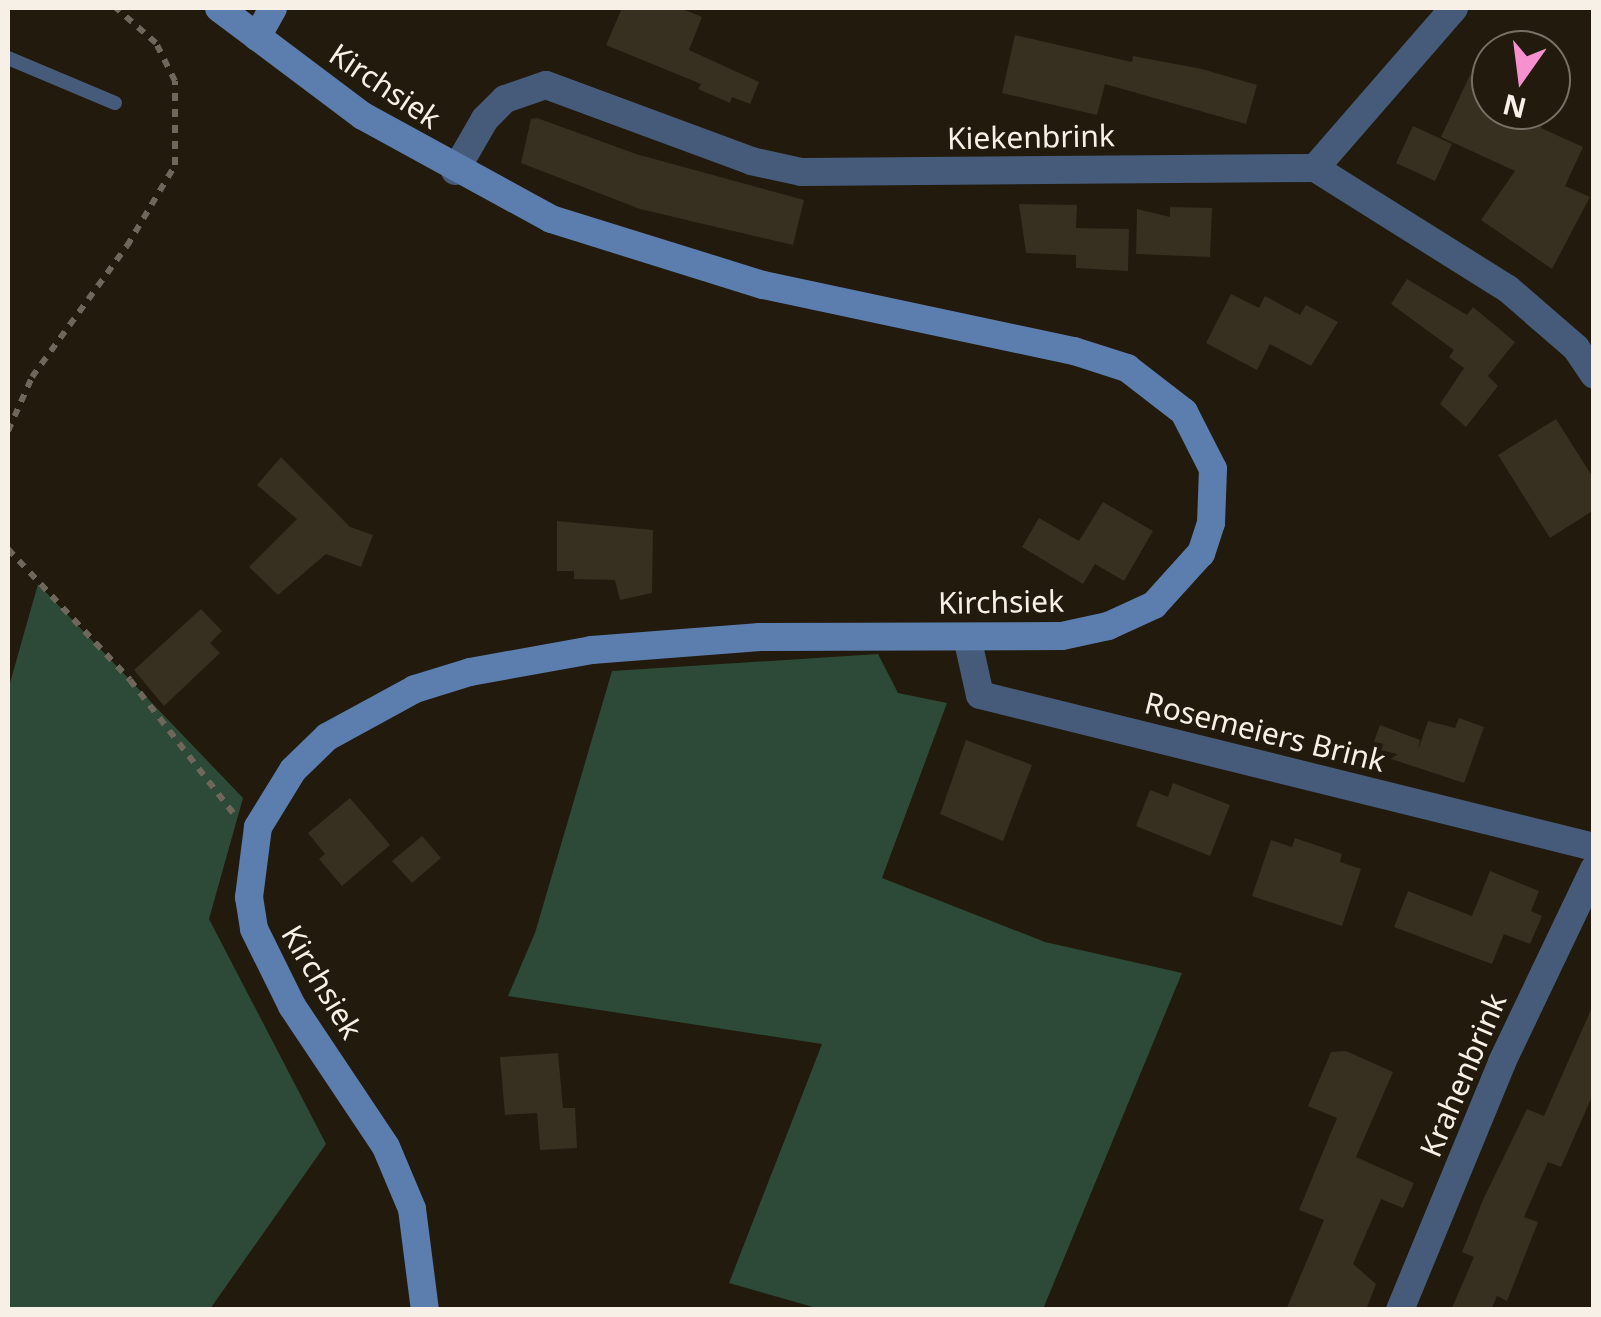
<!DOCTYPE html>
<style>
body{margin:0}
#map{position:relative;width:1601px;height:1317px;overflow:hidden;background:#221a0c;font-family:"Noto Sans",sans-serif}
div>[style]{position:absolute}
.green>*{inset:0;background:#2c4a37}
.building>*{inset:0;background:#372f20}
.path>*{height:6px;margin-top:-3px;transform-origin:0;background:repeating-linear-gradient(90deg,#6f675b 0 8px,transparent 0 16px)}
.service>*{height:14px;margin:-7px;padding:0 7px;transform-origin:7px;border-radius:7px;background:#455b79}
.minor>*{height:28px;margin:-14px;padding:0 14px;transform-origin:14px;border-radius:14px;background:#455b79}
.secondary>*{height:28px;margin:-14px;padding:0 14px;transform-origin:14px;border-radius:14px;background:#5b7eaf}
span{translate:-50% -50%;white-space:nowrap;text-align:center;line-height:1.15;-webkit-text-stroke:10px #221a0c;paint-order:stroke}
.street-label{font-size:30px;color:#f6f0e7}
.frame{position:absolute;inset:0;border:10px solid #f6f0e7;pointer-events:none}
.north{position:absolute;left:1471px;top:30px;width:100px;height:100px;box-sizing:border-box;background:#221a0c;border:2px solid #777064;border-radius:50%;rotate:194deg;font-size:28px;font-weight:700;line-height:40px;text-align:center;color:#f6f0e7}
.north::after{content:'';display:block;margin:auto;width:35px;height:45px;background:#f790ce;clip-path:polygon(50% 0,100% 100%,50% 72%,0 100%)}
</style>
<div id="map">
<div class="green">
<div style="clip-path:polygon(38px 584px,243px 798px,209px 919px,326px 1144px,210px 1309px,8px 1309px,8px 690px)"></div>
<div style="clip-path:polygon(878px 654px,898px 693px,947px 703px,882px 878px,1045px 942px,1182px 973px,1043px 1309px,820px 1309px,729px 1283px,822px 1044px,508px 996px,535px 933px,612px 671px)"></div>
</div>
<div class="building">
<div style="clip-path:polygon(622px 8px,680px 8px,702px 17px,689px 50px,759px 82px,750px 104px,732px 97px,730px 103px,698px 89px,701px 84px,606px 45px)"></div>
<div style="clip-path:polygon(1015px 35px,1132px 62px,1133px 56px,1202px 69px,1257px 85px,1246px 124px,1105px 84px,1097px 115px,1002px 93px)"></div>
<div style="clip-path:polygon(1470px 75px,1491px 85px,1491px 110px,1549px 110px,1541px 128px,1583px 147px,1565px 186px,1590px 197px,1552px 269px,1481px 220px,1515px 171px,1441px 137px)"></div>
<div style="clip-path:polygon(537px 118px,636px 154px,804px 200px,793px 245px,640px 209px,521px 163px,531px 119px)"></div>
<div style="clip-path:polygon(1413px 126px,1452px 144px,1435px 181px,1396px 163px)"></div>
<div style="clip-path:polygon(1019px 204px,1077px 205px,1076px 228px,1129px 229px,1128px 271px,1076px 268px,1076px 255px,1026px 253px)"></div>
<div style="clip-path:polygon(1170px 207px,1212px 208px,1210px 257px,1136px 254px,1137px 209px,1170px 217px)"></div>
<div style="clip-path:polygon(1407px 279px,1467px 315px,1473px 307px,1515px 342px,1488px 376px,1498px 386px,1466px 427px,1440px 404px,1464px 368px,1449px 357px,1454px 350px,1391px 304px)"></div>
<div style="clip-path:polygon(1231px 294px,1259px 308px,1265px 296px,1300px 315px,1306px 305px,1338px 322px,1311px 366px,1270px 344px,1257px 370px,1206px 343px)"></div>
<div style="clip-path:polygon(1556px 419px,1594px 479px,1594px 510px,1550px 538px,1498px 455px)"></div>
<div style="clip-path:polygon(281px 457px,350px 527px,373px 535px,361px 567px,326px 554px,278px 595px,249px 567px,297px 519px,257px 485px)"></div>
<div style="clip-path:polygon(1103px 502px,1153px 531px,1124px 581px,1095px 564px,1083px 584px,1022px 547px,1039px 518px,1079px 541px)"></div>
<div style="clip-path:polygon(557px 521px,653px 530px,652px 593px,620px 600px,615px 580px,574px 579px,574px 571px,557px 571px)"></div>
<div style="clip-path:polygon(201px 609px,222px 631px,210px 643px,220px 653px,164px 706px,134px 670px)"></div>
<div style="clip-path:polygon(1459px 718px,1484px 727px,1464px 783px,1370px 752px,1380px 725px,1420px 740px,1418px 750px,1428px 721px,1455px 728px)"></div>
<div style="clip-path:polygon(966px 740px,1032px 765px,1003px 841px,940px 814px)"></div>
<div style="clip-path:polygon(1173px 783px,1230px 805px,1210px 856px,1136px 826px,1150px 790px,1168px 797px)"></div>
<div style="clip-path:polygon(350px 798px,390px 845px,342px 886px,319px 859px,325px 854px,308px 833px)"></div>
<div style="clip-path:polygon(422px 836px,441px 858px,412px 883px,392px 861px)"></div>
<div style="clip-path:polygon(1295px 838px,1342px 854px,1340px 862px,1361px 869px,1342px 926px,1252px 896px,1271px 840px,1292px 847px)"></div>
<div style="clip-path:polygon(1490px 871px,1539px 891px,1531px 911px,1542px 916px,1530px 944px,1504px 934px,1492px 964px,1394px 927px,1408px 891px,1472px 916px)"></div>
<div style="clip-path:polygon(1594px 1003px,1594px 1092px,1561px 1167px,1548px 1162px,1524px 1217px,1538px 1222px,1507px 1301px,1497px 1296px,1491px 1310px,1451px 1310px,1474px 1257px,1462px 1252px,1483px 1200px,1527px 1109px,1544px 1116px)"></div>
<div style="clip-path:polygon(1346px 1051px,1393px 1072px,1356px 1157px,1414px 1183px,1403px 1208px,1381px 1199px,1353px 1264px,1376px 1284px,1366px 1310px,1286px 1310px,1324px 1220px,1299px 1210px,1337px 1118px,1308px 1106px,1331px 1052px)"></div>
<div style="clip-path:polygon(558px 1053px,563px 1108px,575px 1108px,577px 1148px,540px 1150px,537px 1113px,505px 1115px,500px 1057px)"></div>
</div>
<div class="path">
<div style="left:8px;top:431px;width:59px;rotate:-66deg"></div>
<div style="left:32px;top:377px;width:162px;rotate:-54.1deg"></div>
<div style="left:127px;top:246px;width:94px;rotate:-59.3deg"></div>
<div style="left:175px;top:165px;width:84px;rotate:-90deg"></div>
<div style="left:175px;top:81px;width:42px;rotate:-116.6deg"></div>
<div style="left:156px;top:43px;width:53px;rotate:-138.8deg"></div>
<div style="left:8px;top:549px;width:179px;rotate:47deg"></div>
<div style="left:130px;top:680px;width:170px;rotate:52.2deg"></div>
</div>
<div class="service">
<div style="left:8px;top:58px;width:116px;rotate:22.8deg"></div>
</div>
<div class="minor">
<div style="left:1315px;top:168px;width:212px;rotate:-49deg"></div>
<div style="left:455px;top:171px;width:60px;rotate:-60deg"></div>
<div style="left:485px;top:119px;width:28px;rotate:-45deg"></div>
<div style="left:505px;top:99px;width:43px;rotate:-18.9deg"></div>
<div style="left:546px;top:85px;width:219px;rotate:20.3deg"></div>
<div style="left:751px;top:161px;width:51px;rotate:12.4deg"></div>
<div style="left:801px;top:172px;width:514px;rotate:-0.45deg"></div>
<div style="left:1315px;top:168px;width:228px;rotate:32.1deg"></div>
<div style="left:1508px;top:289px;width:90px;rotate:40.9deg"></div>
<div style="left:1576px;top:348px;width:32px;rotate:56deg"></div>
<div style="left:967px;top:637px;width:59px;rotate:77.4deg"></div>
<div style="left:980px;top:695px;width:633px;rotate:13.9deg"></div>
<div style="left:1400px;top:1310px;width:268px;rotate:-67.6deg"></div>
<div style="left:1502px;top:1062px;width:214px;rotate:-64.5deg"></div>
</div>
<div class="secondary">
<div style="left:219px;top:8px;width:180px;rotate:36.9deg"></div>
<div style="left:363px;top:116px;width:214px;rotate:28.7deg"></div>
<div style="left:551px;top:219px;width:222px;rotate:17.3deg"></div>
<div style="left:763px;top:285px;width:318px;rotate:12deg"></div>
<div style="left:1074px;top:351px;width:56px;rotate:17.8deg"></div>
<div style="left:1127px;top:368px;width:72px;rotate:37.7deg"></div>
<div style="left:1184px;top:412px;width:64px;rotate:63deg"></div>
<div style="left:1213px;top:469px;width:54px;rotate:92.1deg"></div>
<div style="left:1211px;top:523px;width:32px;rotate:108deg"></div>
<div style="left:1201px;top:553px;width:70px;rotate:132.1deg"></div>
<div style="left:1154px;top:605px;width:51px;rotate:155.5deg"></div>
<div style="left:1108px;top:626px;width:47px;rotate:167.7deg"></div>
<div style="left:1062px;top:636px;width:302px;rotate:179.8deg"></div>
<div style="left:760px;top:637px;width:169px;rotate:175.6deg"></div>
<div style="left:592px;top:650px;width:124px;rotate:169.8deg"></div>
<div style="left:470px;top:672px;width:58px;rotate:162.8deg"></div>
<div style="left:415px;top:689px;width:100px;rotate:151.4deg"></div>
<div style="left:327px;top:737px;width:47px;rotate:135.9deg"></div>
<div style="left:293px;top:770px;width:67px;rotate:121.6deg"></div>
<div style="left:258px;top:827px;width:71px;rotate:97.3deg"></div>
<div style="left:249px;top:897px;width:32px;rotate:81deg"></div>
<div style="left:254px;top:929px;width:86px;rotate:63.7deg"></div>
<div style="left:292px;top:1006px;width:169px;rotate:56.3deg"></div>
<div style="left:386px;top:1147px;width:67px;rotate:67.2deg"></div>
<div style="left:412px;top:1209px;width:102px;rotate:82.7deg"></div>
<div style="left:257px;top:37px;width:33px;rotate:-61deg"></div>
</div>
<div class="street-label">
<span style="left:385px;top:86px;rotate:34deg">Kirchsiek</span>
<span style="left:1031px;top:137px;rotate:-1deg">Kiekenbrink</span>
<span style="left:1001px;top:602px;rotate:-1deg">Kirchsiek</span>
<span style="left:1265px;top:732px;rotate:14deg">Rosemeiers Brink</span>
<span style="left:322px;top:982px;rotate:59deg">Kirchsiek</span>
<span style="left:1463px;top:1075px;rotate:-67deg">Krahenbrink</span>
</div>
<div class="frame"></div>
<div class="north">N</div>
</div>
